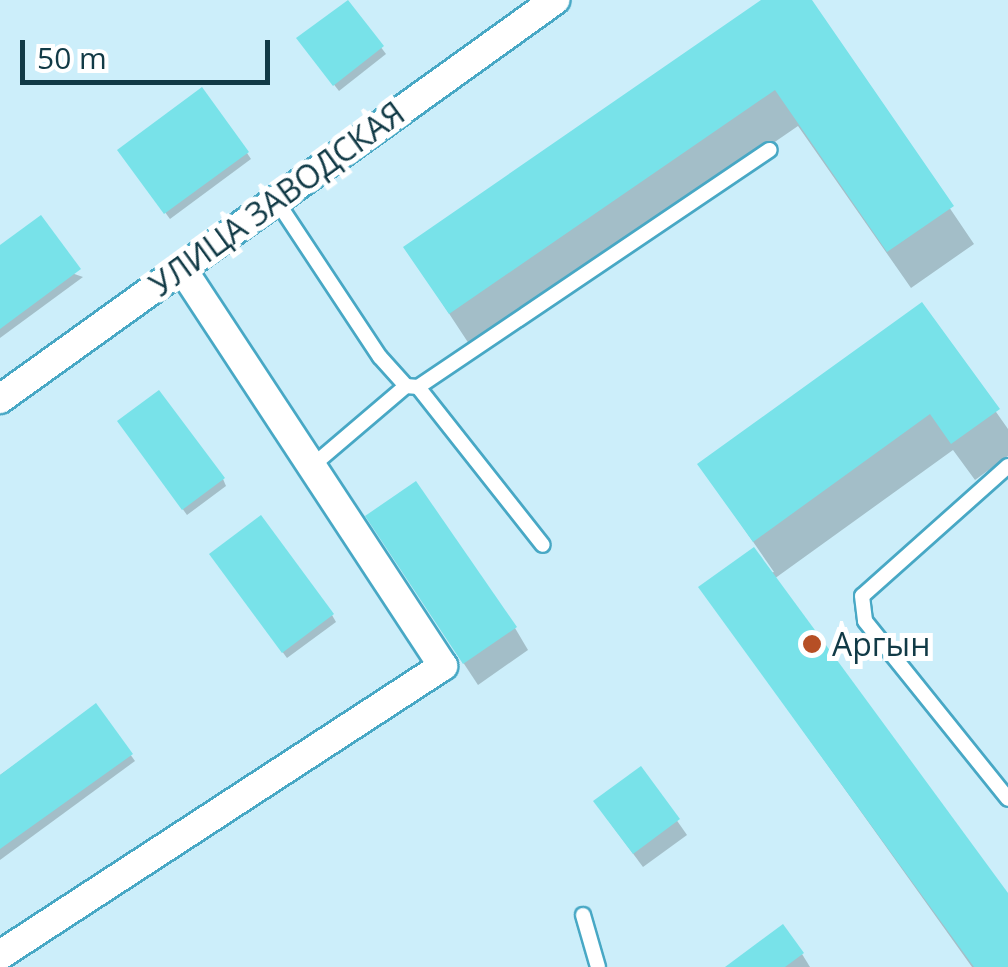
<!DOCTYPE html>
<meta charset="utf-8">
<style>
body{margin:0}
#map{position:relative;width:1008px;height:967px;overflow:hidden;background:#cceefa;font-family:"Open Sans",sans-serif}
div>[style]{position:absolute}
.shadow>*{inset:0;background:#0003}
.building>*{inset:0;background:#78e2e9}
.roads{filter:drop-shadow(2px 0 #48a8c5) drop-shadow(-2px 0 #48a8c5) drop-shadow(0 2px #48a8c5) drop-shadow(0 -2px #48a8c5)}
.service>*{height:14px;margin:-7px;padding:0 7px;transform-origin:7px;border-radius:7px;background:#fff}
.minor>*{height:28px;margin:-14px;padding:0 14px;transform-origin:14px;border-radius:14px;background:#fff}
.dots>*{width:28px;height:28px;translate:-50% -50%;box-sizing:border-box;border:5px solid #fff;border-radius:50%}
span{translate:-50% -50%;white-space:nowrap;text-align:center;line-height:1.15;-webkit-text-stroke:10px #fff;paint-order:stroke}
.street-label{font-size:32px;color:#113a46}
.poi-label{font-size:32px;color:#113a46}
.left{translate:0 -50%;text-align:left}
.scale{position:absolute;left:20px;top:40px;width:250px;height:45px;box-sizing:border-box;border:5px solid #113a46;border-top:0;padding-left:12px;font-size:30px;line-height:35px;white-space:nowrap;color:#113a46;-webkit-text-stroke:8px #fff;paint-order:stroke}
</style>
<div id="map">
<div class="shadow">
<div style="clip-path:polygon(766px 0,809px 0,974px 244px,911px 288px,798px 126px,473px 350px,406px 248px)"></div>
<div style="clip-path:polygon(347px 2px,386px 54px,339px 91px,303px 45px)"></div>
<div style="clip-path:polygon(247px 153px,251px 159px,170px 219px,124px 157px)"></div>
<div style="clip-path:polygon(0 248px,83px 277px,0 338px)"></div>
<div style="clip-path:polygon(921px 305px,1008px 429px,1008px 456px,975px 480px,953px 450px,774px 579px,1008px 897px,1008px 967px,972px 967px,701px 588px,774px 572px,700px 465px)"></div>
<div style="clip-path:polygon(124px 428px,223px 479px,226px 486px,187px 515px)"></div>
<div style="clip-path:polygon(381px 538px,515px 628px,528px 650px,478px 685px)"></div>
<div style="clip-path:polygon(216px 562px,332px 615px,336px 622px,287px 658px)"></div>
<div style="clip-path:polygon(96px 707px,135px 761px,0 860px,0 775px)"></div>
<div style="clip-path:polygon(641px 769px,687px 835px,643px 867px,605px 816px)"></div>
<div style="clip-path:polygon(802px 954px,810px 967px,740px 967px)"></div>
</div>
<div class="building">
<div style="clip-path:polygon(348px 0,384px 46px,333px 86px,296px 38px)"></div>
<div style="clip-path:polygon(761px 0,812px 0,954px 206px,887px 252px,775px 90px,449px 314px,403px 247px)"></div>
<div style="clip-path:polygon(202px 87px,249px 152px,164px 214px,117px 150px)"></div>
<div style="clip-path:polygon(41px 215px,81px 269px,0 329px,0 245px)"></div>
<div style="clip-path:polygon(922px 302px,1000px 409px,951px 444px,930px 414px,753px 542px,697px 464px)"></div>
<div style="clip-path:polygon(159px 390px,225px 478px,182px 510px,117px 421px)"></div>
<div style="clip-path:polygon(416px 481px,517px 627px,463px 664px,365px 516px)"></div>
<div style="clip-path:polygon(261px 515px,334px 614px,282px 653px,209px 554px)"></div>
<div style="clip-path:polygon(754px 547px,1008px 893px,1008px 967px,974px 967px,698px 587px)"></div>
<div style="clip-path:polygon(96px 703px,133px 754px,0 849px,0 775px)"></div>
<div style="clip-path:polygon(641px 766px,680px 819px,633px 854px,593px 801px)"></div>
<div style="clip-path:polygon(783px 924px,804px 953px,785px 967px,725px 967px)"></div>
</div>
<div class="roads">
<div class="service">
<div style="left:276px;top:200px;width:188px;rotate:56.5deg"></div>
<div style="left:380px;top:357px;width:39px;rotate:48deg"></div>
<div style="left:406px;top:386px;width:12px;rotate:5deg"></div>
<div style="left:418px;top:387px;width:424px;rotate:-34deg"></div>
<div style="left:418px;top:387px;width:201px;rotate:51.7deg"></div>
<div style="left:312px;top:466px;width:123px;rotate:-40.4deg"></div>
<div style="left:1008px;top:466px;width:195px;rotate:138.3deg"></div>
<div style="left:862px;top:596px;width:25px;rotate:83deg"></div>
<div style="left:865px;top:621px;width:228px;rotate:51.2deg"></div>
<div style="left:583px;top:915px;width:54px;rotate:73.9deg"></div>
</div>
<div class="minor">
<div style="left:0;top:399px;width:684px;rotate:-35.71deg"></div>
<div style="left:0;top:955px;width:529px;rotate:-33.12deg"></div>
<div style="left:443px;top:666px;width:476px;rotate:-123.3deg"></div>
</div>
</div>
<div class="dots">
<div style="left:812px;top:644px;background:#b64f25"></div>
</div>
<div class="street-label">
<span style="left:277px;top:199px;rotate:-36deg">УЛИЦА ЗАВОДСКАЯ</span>
</div>
<div class="poi-label">
<span class="left" style="left:832px;top:644px">Аргын</span>
</div>
<div class="scale">50 m</div>
</div>
